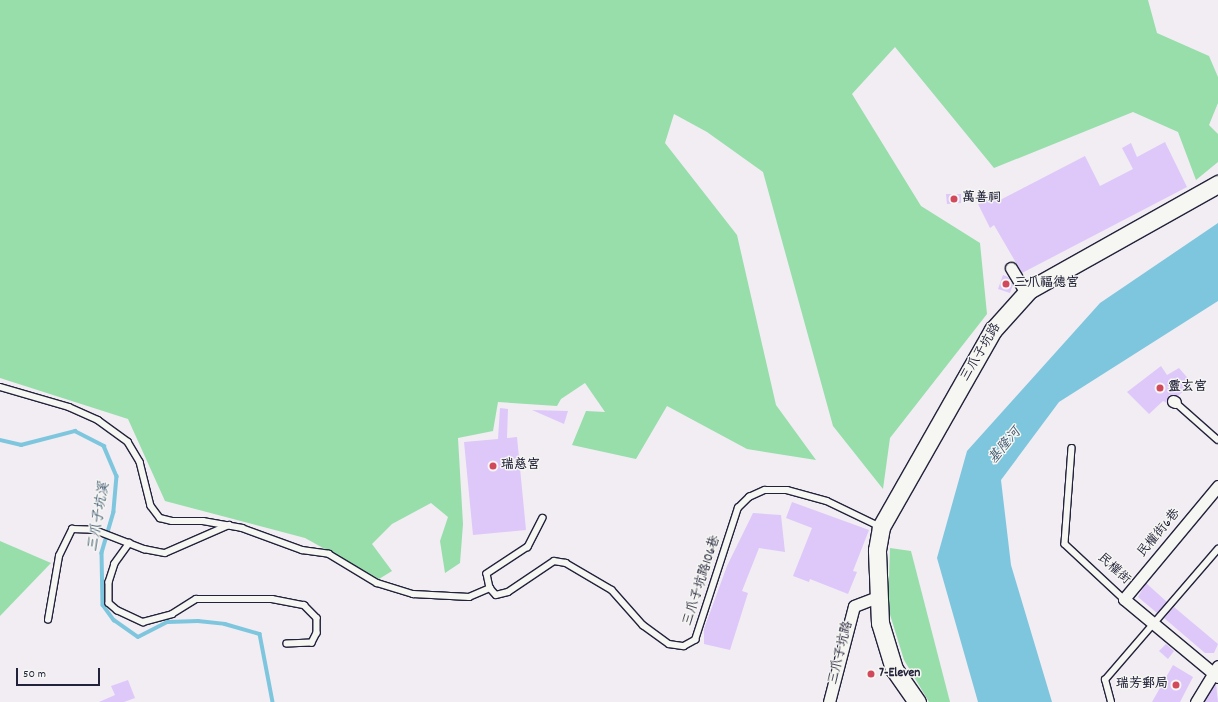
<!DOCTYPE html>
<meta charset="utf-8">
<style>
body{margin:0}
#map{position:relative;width:1218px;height:702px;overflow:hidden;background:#f1edf3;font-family:Dekko,"LXGW WenKai TC",sans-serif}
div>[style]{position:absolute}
.green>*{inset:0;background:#97deab}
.water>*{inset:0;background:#7ec6de}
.stream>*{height:3.5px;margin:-1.75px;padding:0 1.75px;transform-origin:1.75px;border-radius:1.75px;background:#7ec6de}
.building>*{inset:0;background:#ddc8f9}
.roads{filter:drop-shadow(1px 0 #22223b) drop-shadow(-1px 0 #22223b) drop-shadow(0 1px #22223b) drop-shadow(0 -1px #22223b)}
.lane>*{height:5.5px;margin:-2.75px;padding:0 2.75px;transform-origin:2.75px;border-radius:2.75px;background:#f6f6f2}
.street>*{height:11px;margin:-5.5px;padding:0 5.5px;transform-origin:5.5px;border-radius:5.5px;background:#f6f6f2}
.primary>*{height:17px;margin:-8.5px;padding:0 8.5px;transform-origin:8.5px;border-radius:8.5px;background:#f6f6f2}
.dots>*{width:11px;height:11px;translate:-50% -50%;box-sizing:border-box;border:2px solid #f6f6f2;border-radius:50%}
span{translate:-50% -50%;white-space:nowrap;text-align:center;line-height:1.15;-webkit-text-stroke:3px #f6f6f2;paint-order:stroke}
.poi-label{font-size:13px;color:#22223b;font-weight:700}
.left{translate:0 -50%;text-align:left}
.right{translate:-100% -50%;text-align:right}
.street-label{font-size:13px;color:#22223b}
.water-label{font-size:14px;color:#425b74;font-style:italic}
.scale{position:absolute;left:16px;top:668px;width:84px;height:18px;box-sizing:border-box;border:2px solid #22223b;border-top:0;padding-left:5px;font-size:12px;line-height:14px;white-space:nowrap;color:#22223b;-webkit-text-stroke:3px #f6f6f2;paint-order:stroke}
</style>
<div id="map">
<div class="green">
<div style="clip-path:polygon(0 0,1148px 0,1157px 33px,1209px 56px,1218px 77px,1218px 103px,1209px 125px,1218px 134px,1218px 162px,1196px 180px,1178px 132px,1133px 112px,994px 168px,895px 47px,852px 94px,921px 206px,980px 243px,987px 314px,890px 438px,883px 489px,833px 426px,763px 172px,707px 132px,674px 114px,665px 143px,737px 235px,776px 405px,816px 460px,747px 449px,667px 406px,636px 459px,572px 445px,586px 411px,605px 412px,585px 383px,561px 399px,557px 406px,498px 402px,493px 431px,458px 438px,463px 524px,460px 563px,445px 573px,440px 541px,448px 517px,431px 503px,392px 524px,372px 544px,392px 571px,379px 579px,305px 538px,165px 501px,128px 419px,0 378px)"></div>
<div style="clip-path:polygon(0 541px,51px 563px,0 616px)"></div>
<div style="clip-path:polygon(890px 548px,911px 551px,950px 702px,929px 702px,904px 660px,888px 608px)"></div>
</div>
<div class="water">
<div style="clip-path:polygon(1218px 223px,1218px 301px,1059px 402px,1001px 480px,1011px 565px,1052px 702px,978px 702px,937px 558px,967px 451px,1100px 303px)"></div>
</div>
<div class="stream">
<div style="left:0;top:440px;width:22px;rotate:13deg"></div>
<div style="left:21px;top:445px;width:56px;rotate:-14.5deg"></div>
<div style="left:75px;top:431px;width:33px;rotate:27deg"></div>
<div style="left:104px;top:446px;width:33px;rotate:67deg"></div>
<div style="left:117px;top:476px;width:36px;rotate:95deg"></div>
<div style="left:114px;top:512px;width:43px;rotate:106.3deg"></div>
<div style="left:102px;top:553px;width:52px;rotate:88.9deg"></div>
<div style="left:103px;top:605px;width:19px;rotate:54deg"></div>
<div style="left:114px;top:620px;width:29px;rotate:35deg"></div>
<div style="left:138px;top:637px;width:34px;rotate:-27deg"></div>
<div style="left:168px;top:622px;width:30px;rotate:-2deg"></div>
<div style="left:198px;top:621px;width:27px;rotate:6deg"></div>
<div style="left:225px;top:624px;width:36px;rotate:16deg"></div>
<div style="left:260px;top:634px;width:69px;rotate:79.2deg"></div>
</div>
<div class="building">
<div style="clip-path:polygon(1165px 142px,1187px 187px,1022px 273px,994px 225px,990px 228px,978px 204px,997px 194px,1000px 200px,1085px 156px,1100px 186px,1133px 169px,1122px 148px,1131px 143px,1137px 157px)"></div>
<div style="clip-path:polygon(946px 194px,961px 194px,961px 203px,947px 204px)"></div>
<div style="clip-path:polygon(1003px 275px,1008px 277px,1013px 285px,1010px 293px,998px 289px)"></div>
<div style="clip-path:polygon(1161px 366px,1167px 375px,1179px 368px,1192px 383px,1178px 396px,1169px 395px,1167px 403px,1163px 401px,1149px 414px,1127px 392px)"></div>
<div style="clip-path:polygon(500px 408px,508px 409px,507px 438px,517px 437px,526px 530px,473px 535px,464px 442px,498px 439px)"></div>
<div style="clip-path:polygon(532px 410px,568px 411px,564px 424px)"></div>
<div style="clip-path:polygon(792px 502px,869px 530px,853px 571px,857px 572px,848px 594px,810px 579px,809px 582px,793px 576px,812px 528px,786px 518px)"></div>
<div style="clip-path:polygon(753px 513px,781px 515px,785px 552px,759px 548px,742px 591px,748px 593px,730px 650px,704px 644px,704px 629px,727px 566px)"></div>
<div style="clip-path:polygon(1146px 583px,1167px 602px,1157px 613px,1138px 597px)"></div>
<div style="clip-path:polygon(1174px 607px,1218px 644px,1214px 653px,1205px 653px,1164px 618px)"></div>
<div style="clip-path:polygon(1166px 644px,1174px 651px,1168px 659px,1159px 651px)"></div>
<div style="clip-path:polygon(1173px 665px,1193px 677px,1180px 702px,1152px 702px)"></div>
<div style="clip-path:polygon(128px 680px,135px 698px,124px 702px,99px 702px,115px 695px,111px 686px)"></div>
<div style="clip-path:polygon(1216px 684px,1218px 702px,1204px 702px,1212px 689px)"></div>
</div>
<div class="roads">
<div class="lane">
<div style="left:0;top:387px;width:72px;rotate:16.2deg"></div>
<div style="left:69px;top:407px;width:32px;rotate:24deg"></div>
<div style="left:98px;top:420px;width:37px;rotate:36deg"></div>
<div style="left:128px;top:442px;width:23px;rotate:59deg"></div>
<div style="left:140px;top:462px;width:45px;rotate:76deg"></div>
<div style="left:151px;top:506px;width:15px;rotate:53deg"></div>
<div style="left:160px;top:518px;width:12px;rotate:14deg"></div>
<div style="left:172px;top:521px;width:31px"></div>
<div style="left:203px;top:521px;width:40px;rotate:10deg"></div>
<div style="left:242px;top:528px;width:64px;rotate:20.1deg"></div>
<div style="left:302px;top:550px;width:27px;rotate:8deg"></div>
<div style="left:329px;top:554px;width:56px;rotate:31.1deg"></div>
<div style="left:377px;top:583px;width:38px;rotate:17deg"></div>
<div style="left:413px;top:594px;width:56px;rotate:3.1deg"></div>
<div style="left:469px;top:597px;width:23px;rotate:-23deg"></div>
<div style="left:1175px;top:402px;width:57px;rotate:41.5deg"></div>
<div style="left:1072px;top:448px;width:96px;rotate:94.2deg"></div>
<div style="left:1065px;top:544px;width:81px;rotate:43deg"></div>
<div style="left:543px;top:518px;width:33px;rotate:117deg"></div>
<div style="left:528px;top:547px;width:49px;rotate:146.6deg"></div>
<div style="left:487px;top:574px;width:14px;rotate:78deg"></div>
<div style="left:490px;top:588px;width:9px;rotate:49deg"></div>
<div style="left:496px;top:595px;width:12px;rotate:-14deg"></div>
<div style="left:508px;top:592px;width:55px;rotate:-34deg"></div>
<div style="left:554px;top:561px;width:12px;rotate:9deg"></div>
<div style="left:566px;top:563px;width:53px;rotate:30.4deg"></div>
<div style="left:612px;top:590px;width:47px;rotate:48.5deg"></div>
<div style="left:643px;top:625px;width:32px;rotate:36deg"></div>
<div style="left:669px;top:644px;width:15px;rotate:8deg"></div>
<div style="left:684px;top:646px;width:13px;rotate:-29deg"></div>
<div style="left:695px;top:640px;width:139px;rotate:-72deg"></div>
<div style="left:738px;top:508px;width:16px;rotate:-45deg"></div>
<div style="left:749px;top:497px;width:17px;rotate:-24deg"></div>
<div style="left:765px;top:490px;width:22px"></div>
<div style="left:787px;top:490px;width:41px;rotate:15.4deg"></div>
<div style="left:827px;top:501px;width:58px;rotate:25.7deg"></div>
<div style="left:130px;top:543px;width:26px;rotate:126deg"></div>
<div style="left:115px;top:564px;width:19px;rotate:108deg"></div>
<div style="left:109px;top:582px;width:21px;rotate:90deg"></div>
<div style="left:109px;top:603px;width:11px;rotate:41deg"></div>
<div style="left:117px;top:610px;width:29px;rotate:25deg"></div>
<div style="left:143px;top:622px;width:30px;rotate:-15deg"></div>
<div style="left:172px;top:614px;width:28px;rotate:-32deg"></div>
<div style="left:196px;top:599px;width:76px"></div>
<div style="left:272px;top:599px;width:33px;rotate:11deg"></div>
<div style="left:304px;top:605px;width:18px;rotate:45deg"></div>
<div style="left:317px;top:618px;width:15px;rotate:90deg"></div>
<div style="left:317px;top:633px;width:11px;rotate:117deg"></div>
<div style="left:312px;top:643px;width:25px;rotate:178deg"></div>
<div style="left:48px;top:620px;width:65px;rotate:-80.2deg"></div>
<div style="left:59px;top:556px;width:30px;rotate:-64deg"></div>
<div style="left:72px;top:529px;width:23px;rotate:2deg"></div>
<div style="left:95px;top:530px;width:53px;rotate:21.2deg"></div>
<div style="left:144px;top:549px;width:21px;rotate:11deg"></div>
<div style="left:165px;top:553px;width:70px;rotate:-23.6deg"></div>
<div style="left:1111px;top:702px;width:23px;rotate:-105deg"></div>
<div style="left:1105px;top:680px;width:173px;rotate:-49.2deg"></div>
</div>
<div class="street">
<div style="left:1011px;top:268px;width:29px;rotate:59deg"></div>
<div style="left:1173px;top:401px;width:2px;rotate:27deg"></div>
<div style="left:1218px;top:486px;width:147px;rotate:129.8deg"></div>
<div style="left:1124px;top:599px;width:122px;rotate:39.7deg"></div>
<div style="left:829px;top:702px;width:99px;rotate:-75.4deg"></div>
<div style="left:854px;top:606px;width:26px;rotate:-21deg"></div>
<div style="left:1196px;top:702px;width:42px;rotate:-58.6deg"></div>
</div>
<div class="primary">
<div style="left:917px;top:702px;width:40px;rotate:-124.9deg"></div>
<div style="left:894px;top:669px;width:48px;rotate:-106.9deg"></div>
<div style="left:880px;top:623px;width:73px;rotate:-92.4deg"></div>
<div style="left:877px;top:550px;width:23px;rotate:-80deg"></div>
<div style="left:881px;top:527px;width:227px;rotate:-60.4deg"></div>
<div style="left:993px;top:330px;width:54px;rotate:-48deg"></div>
<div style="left:1029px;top:290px;width:217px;rotate:-29.3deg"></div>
</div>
</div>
<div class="dots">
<div style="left:954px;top:199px;background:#d1495b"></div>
<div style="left:1006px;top:284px;background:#d1495b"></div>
<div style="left:1160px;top:388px;background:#d1495b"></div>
<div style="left:493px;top:466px;background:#d1495b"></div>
<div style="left:871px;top:674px;background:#d1495b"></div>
<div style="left:1176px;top:685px;background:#d1495b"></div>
</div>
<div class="poi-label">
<span class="left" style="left:962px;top:199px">萬善祠</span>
<span class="left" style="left:1014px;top:284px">三爪福德宮</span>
<span class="left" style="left:1168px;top:388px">靈玄宮</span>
<span class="left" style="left:501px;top:466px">瑞慈宮</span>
<span class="left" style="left:879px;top:674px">7-Eleven</span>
<span class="right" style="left:1168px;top:685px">瑞芳郵局</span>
</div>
<div class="street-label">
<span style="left:982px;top:353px;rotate:-59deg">三爪子坑路</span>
<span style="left:1160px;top:534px;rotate:-50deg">民權街6巷</span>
<span style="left:1113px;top:570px;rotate:42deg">民權街</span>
<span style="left:703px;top:581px;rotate:-72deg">三爪子坑路106巷</span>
<span style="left:842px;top:653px;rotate:-76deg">三爪子坑路</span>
</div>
<div class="water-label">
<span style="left:1005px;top:446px;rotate:-50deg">基隆河</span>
<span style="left:99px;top:517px;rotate:-80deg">三爪子坑溪</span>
</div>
<div class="scale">50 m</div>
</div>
